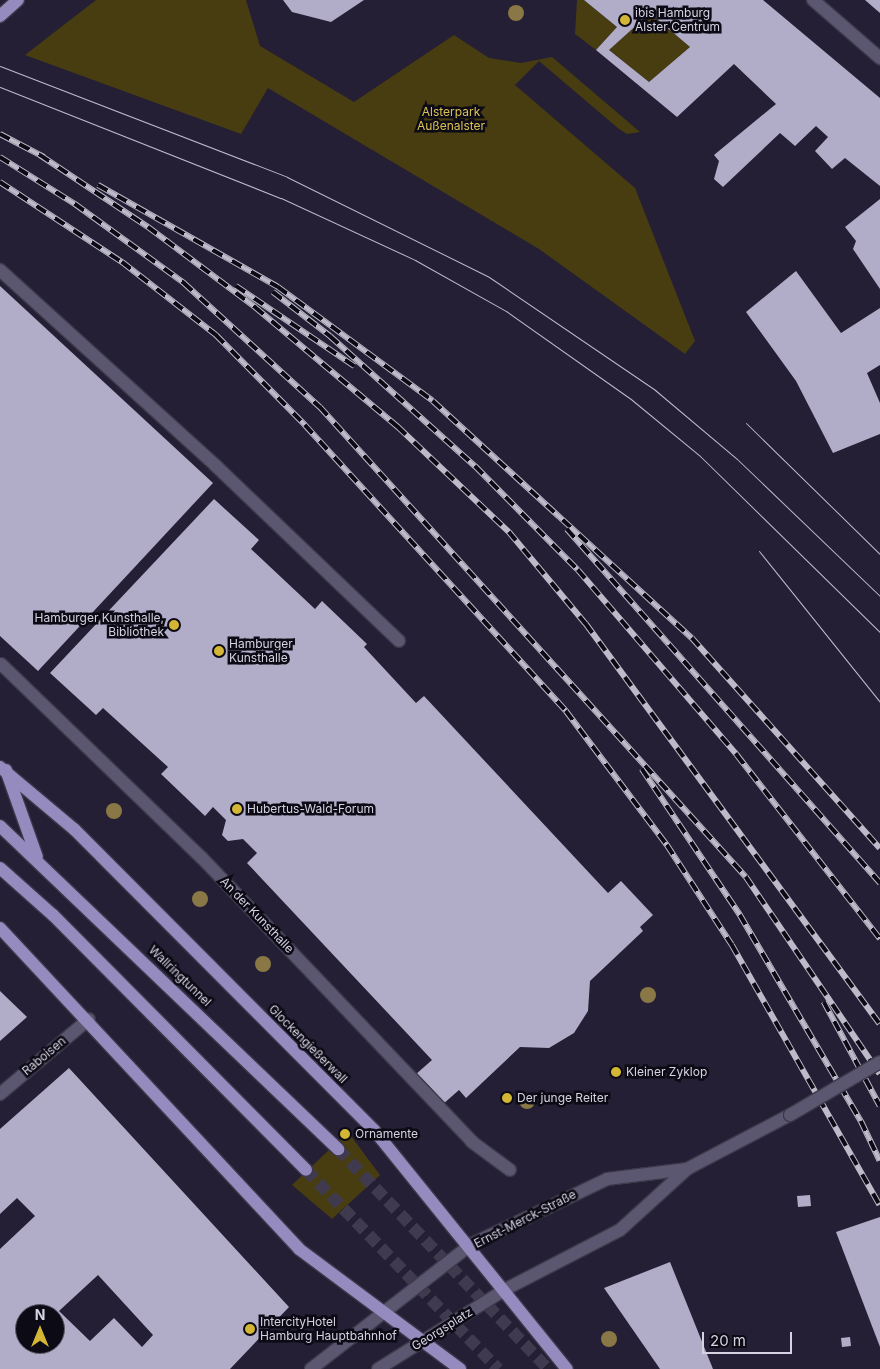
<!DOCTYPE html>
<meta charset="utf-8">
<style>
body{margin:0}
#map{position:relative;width:880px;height:1369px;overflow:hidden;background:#241f34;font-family:Inter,sans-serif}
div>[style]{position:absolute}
.green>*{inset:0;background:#473d10}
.building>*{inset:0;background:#b1acc8}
.major-tunnel>*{height:12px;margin-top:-6px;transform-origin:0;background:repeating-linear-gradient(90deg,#3f3a4e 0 12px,transparent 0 18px)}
.roads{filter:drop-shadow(1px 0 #3d394b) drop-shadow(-1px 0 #3d394b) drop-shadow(0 1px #3d394b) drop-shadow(0 -1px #3d394b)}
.minor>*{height:12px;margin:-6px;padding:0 6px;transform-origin:6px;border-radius:6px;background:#5c5770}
.major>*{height:12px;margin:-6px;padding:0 6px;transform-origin:6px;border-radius:6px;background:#968bbe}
.tram>*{height:1px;margin:-0.5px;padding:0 0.5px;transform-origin:0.5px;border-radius:0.5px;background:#bdbac9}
.rail>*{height:5.5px;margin-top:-2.75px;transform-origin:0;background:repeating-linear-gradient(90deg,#0c0a14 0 11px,#bdbac9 0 22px);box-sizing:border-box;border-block:1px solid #bdbac9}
.bridges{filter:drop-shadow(1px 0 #3d394b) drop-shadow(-1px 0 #3d394b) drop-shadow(0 1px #3d394b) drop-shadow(0 -1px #3d394b)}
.minor-bridge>*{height:12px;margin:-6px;padding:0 6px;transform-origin:6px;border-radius:6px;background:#5c5770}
.trees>*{width:16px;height:16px;margin:-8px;border-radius:50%;background:#897846}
.dots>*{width:14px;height:14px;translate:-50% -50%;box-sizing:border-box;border:2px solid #0c0a14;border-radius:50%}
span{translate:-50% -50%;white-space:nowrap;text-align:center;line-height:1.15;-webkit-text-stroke:5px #0c0a14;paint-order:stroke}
.poi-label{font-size:12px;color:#d5d3e1}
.left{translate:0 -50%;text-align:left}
.right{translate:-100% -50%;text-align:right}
.park-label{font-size:12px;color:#dbc154}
.street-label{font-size:12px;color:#d5d3e1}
.north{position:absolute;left:15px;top:1304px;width:50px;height:50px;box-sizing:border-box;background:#0c0a14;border:1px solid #5c5a66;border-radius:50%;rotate:0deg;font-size:14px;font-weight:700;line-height:20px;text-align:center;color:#d5d3e1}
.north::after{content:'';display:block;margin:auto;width:18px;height:22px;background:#d3b635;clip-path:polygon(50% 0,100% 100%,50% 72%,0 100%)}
.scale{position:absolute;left:702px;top:1332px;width:90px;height:22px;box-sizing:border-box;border:2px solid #d5d3e1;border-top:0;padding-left:6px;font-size:15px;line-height:18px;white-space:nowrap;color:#d5d3e1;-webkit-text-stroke:4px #0c0a14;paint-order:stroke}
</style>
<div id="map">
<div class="green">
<div style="clip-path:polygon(96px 0,246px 0,260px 46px,354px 102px,454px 35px,489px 58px,521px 63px,552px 57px,640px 132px,627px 134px,619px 129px,539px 61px,515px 85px,635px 188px,695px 341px,685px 354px,539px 249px,268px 88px,241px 134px,25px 55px)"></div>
<div style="clip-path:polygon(577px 0,584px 0,617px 27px,596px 50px,575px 34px)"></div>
<div style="clip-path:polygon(650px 13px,690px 47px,649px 82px,609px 50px)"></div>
<div style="clip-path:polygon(348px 1132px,380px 1175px,332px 1219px,292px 1185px)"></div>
</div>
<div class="building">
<div style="clip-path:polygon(283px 0,364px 0,331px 22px,292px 12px)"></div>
<div style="clip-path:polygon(evenodd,584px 0,763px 0,880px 98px,880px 186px,845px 158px,832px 169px,815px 151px,828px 137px,816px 126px,795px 146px,780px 133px,723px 187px,714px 179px,719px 161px,714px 155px,776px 104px,734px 64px,677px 117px,596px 50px,617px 27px,584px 0,650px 13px,690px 47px,649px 82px,609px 50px,650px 13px)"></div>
<div style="clip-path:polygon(865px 0,880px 0,880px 13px,873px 7px)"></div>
<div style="clip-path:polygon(880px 199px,880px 289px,853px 249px,856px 241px,845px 227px)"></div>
<div style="clip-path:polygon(796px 271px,841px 333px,880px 308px,880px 365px,867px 373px,880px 403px,880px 434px,833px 453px,796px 381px,746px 312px)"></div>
<div style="clip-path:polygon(0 286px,213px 483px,38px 671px,0 636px)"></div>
<div style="clip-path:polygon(214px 499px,259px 540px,251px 549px,315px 609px,322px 601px,367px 644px,364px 647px,416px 703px,424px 696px,608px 893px,621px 881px,653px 915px,640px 927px,643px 931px,590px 981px,588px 1011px,574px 1033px,549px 1048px,520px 1047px,466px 1098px,459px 1090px,442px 1105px,415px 1075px,432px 1060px,247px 863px,257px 853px,243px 839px,228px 841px,222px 835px,226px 820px,213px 807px,205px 816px,161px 774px,168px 767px,103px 708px,96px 715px,50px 673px)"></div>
<div style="clip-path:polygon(0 991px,27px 1017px,0 1041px)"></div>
<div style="clip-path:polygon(evenodd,69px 1068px,289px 1307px,230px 1369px,0 1369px,0 1249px,35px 1216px,17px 1198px,0 1214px,0 1129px,69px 1068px,98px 1275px,153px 1335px,142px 1347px,114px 1318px,90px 1341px,59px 1311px,98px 1275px,69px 1068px,25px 1314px,55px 1314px,55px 1344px,25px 1344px,25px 1314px)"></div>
<div style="clip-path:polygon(810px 1195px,811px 1206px,798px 1207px,797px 1196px)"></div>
<div style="clip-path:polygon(880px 1217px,880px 1347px,836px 1232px)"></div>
<div style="clip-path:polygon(670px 1262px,713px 1369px,660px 1369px,604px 1288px)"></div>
<div style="clip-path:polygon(850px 1337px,851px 1346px,842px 1347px,841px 1338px)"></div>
</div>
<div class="major-tunnel">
<div style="left:338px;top:1149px;width:304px;rotate:46.3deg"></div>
<div style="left:306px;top:1170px;width:277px;rotate:46deg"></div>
</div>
<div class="roads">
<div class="minor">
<div style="left:813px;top:0;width:89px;rotate:40.9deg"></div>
<div style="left:0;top:270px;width:292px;rotate:42.2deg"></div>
<div style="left:216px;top:466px;width:253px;rotate:43.7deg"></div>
<div style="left:1px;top:664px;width:279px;rotate:44deg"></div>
<div style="left:202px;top:858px;width:392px;rotate:46.4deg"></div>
<div style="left:472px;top:1142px;width:47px;rotate:36.4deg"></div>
<div style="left:0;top:1094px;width:116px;rotate:-40.1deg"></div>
<div style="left:311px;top:1369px;width:202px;rotate:-37.9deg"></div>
<div style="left:470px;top:1245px;width:152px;rotate:-25.7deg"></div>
<div style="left:607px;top:1179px;width:81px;rotate:-7.1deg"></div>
<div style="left:378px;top:1369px;width:151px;rotate:-32deg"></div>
<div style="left:506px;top:1289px;width:128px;rotate:-27.4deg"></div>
<div style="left:620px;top:1230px;width:91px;rotate:-42.3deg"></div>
<div style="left:687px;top:1169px;width:116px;rotate:-27.7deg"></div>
</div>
<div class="major">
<div style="left:0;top:16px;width:24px;rotate:-42deg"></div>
<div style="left:0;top:767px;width:97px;rotate:40deg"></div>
<div style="left:74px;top:829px;width:425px;rotate:45.1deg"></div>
<div style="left:374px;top:1130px;width:307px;rotate:51.1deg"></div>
<div style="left:6px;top:770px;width:92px;rotate:70.4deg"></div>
<div style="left:0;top:826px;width:468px;rotate:43.7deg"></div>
<div style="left:0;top:868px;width:71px;rotate:41.6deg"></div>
<div style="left:53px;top:915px;width:359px;rotate:45.2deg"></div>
<div style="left:0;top:928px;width:439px;rotate:47deg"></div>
<div style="left:299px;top:1249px;width:201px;rotate:36.7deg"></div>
</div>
</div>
<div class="tram">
<div style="left:0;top:66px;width:308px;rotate:21.1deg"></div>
<div style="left:287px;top:177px;width:225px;rotate:26.3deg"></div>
<div style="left:489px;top:277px;width:201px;rotate:34.2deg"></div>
<div style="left:655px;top:390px;width:107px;rotate:40.1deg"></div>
<div style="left:737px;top:459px;width:198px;rotate:43.8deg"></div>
<div style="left:0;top:87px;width:302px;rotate:21.6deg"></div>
<div style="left:281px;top:198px;width:148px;rotate:24.8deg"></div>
<div style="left:415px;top:260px;width:104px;rotate:29.3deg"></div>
<div style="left:506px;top:311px;width:154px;rotate:35.2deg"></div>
<div style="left:632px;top:400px;width:88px;rotate:39.5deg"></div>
<div style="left:700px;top:456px;width:252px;rotate:44.4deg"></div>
<div style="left:746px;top:423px;width:187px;rotate:44.4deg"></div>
<div style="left:759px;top:551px;width:193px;rotate:51.3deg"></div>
</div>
<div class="rail">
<div style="left:0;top:134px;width:50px;rotate:27.6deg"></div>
<div style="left:40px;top:155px;width:130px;rotate:33.7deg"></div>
<div style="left:148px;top:227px;width:134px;rotate:36.8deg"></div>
<div style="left:255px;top:307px;width:187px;rotate:40deg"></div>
<div style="left:398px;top:427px;width:153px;rotate:43.4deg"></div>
<div style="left:509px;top:532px;width:120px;rotate:50.1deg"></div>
<div style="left:586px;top:624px;width:496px;rotate:53.7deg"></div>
<div style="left:0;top:157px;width:89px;rotate:32.1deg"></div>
<div style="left:75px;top:204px;width:135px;rotate:35.9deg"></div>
<div style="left:184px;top:283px;width:184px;rotate:42.4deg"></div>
<div style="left:320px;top:407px;width:634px;rotate:47.81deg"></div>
<div style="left:746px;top:877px;width:238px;rotate:55.8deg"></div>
<div style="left:0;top:182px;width:146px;rotate:33.3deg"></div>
<div style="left:122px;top:262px;width:119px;rotate:37.8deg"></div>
<div style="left:216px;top:335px;width:127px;rotate:45.3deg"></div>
<div style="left:305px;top:425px;width:387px;rotate:47.6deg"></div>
<div style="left:566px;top:711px;width:168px;rotate:53deg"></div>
<div style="left:667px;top:845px;width:119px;rotate:57deg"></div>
<div style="left:732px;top:945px;width:299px;rotate:60.4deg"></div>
<div style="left:98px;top:185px;width:207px;rotate:29.5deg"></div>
<div style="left:278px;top:287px;width:192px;rotate:36.3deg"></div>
<div style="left:433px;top:401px;width:351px;rotate:42.5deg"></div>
<div style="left:692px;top:638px;width:282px;rotate:48.2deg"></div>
<div style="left:236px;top:286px;width:143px;rotate:34.1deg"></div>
<div style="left:273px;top:292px;width:72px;rotate:37.7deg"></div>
<div style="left:330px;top:336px;width:195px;rotate:41.9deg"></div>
<div style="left:475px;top:466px;width:146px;rotate:45.3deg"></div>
<div style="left:578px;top:570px;width:244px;rotate:49.3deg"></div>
<div style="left:737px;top:755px;width:233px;rotate:52.1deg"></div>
<div style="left:567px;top:529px;width:473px;rotate:48.5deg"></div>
<div style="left:642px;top:769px;width:176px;rotate:56.1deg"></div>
<div style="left:740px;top:915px;width:239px;rotate:59.6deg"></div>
<div style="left:861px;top:1121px;width:44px;rotate:64.6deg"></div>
<div style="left:824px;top:1002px;width:118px;rotate:61.7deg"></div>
</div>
<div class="bridges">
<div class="minor-bridge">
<div style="left:790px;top:1115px;width:104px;rotate:-30.5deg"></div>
</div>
</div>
<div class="trees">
<div style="left:516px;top:13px"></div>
<div style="left:114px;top:811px"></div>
<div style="left:200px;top:899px"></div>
<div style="left:263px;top:964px"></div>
<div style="left:648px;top:995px"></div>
<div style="left:527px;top:1101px"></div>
<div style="left:609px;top:1339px"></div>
</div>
<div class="dots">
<div style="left:625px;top:20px;background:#d3b635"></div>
<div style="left:174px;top:625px;background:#d3b635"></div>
<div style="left:219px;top:651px;background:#d3b635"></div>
<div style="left:237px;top:809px;background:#d3b635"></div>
<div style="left:616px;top:1072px;background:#d3b635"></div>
<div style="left:507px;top:1098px;background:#d3b635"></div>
<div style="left:345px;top:1134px;background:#d3b635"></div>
<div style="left:250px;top:1329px;background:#d3b635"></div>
</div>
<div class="poi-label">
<span class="left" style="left:635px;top:20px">ibis Hamburg<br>Alster Centrum</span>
<span class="right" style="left:164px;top:625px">Hamburger Kunsthalle,<br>Bibliothek</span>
<span class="left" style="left:229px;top:651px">Hamburger<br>Kunsthalle</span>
<span class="left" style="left:247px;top:809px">Hubertus-Wald-Forum</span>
<span class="left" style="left:626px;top:1072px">Kleiner Zyklop</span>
<span class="left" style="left:517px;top:1098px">Der junge Reiter</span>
<span class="left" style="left:355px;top:1134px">Ornamente</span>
<span class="left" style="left:260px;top:1329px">IntercityHotel<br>Hamburg Hauptbahnhof</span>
</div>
<div class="park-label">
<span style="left:451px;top:119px">Alsterpark<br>Außenalster</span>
</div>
<div class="street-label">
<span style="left:257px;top:915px;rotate:46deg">An der Kunsthalle</span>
<span style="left:180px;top:976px;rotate:44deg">Wallringtunnel</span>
<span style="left:308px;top:1044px;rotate:45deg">Glockengießerwall</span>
<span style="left:44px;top:1056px;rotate:-40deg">Raboisen</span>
<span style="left:525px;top:1219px;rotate:-27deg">Ernst-Merck-Straße</span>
<span style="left:442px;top:1329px;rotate:-32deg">Georgsplatz</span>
</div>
<div class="north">N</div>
<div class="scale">20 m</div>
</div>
